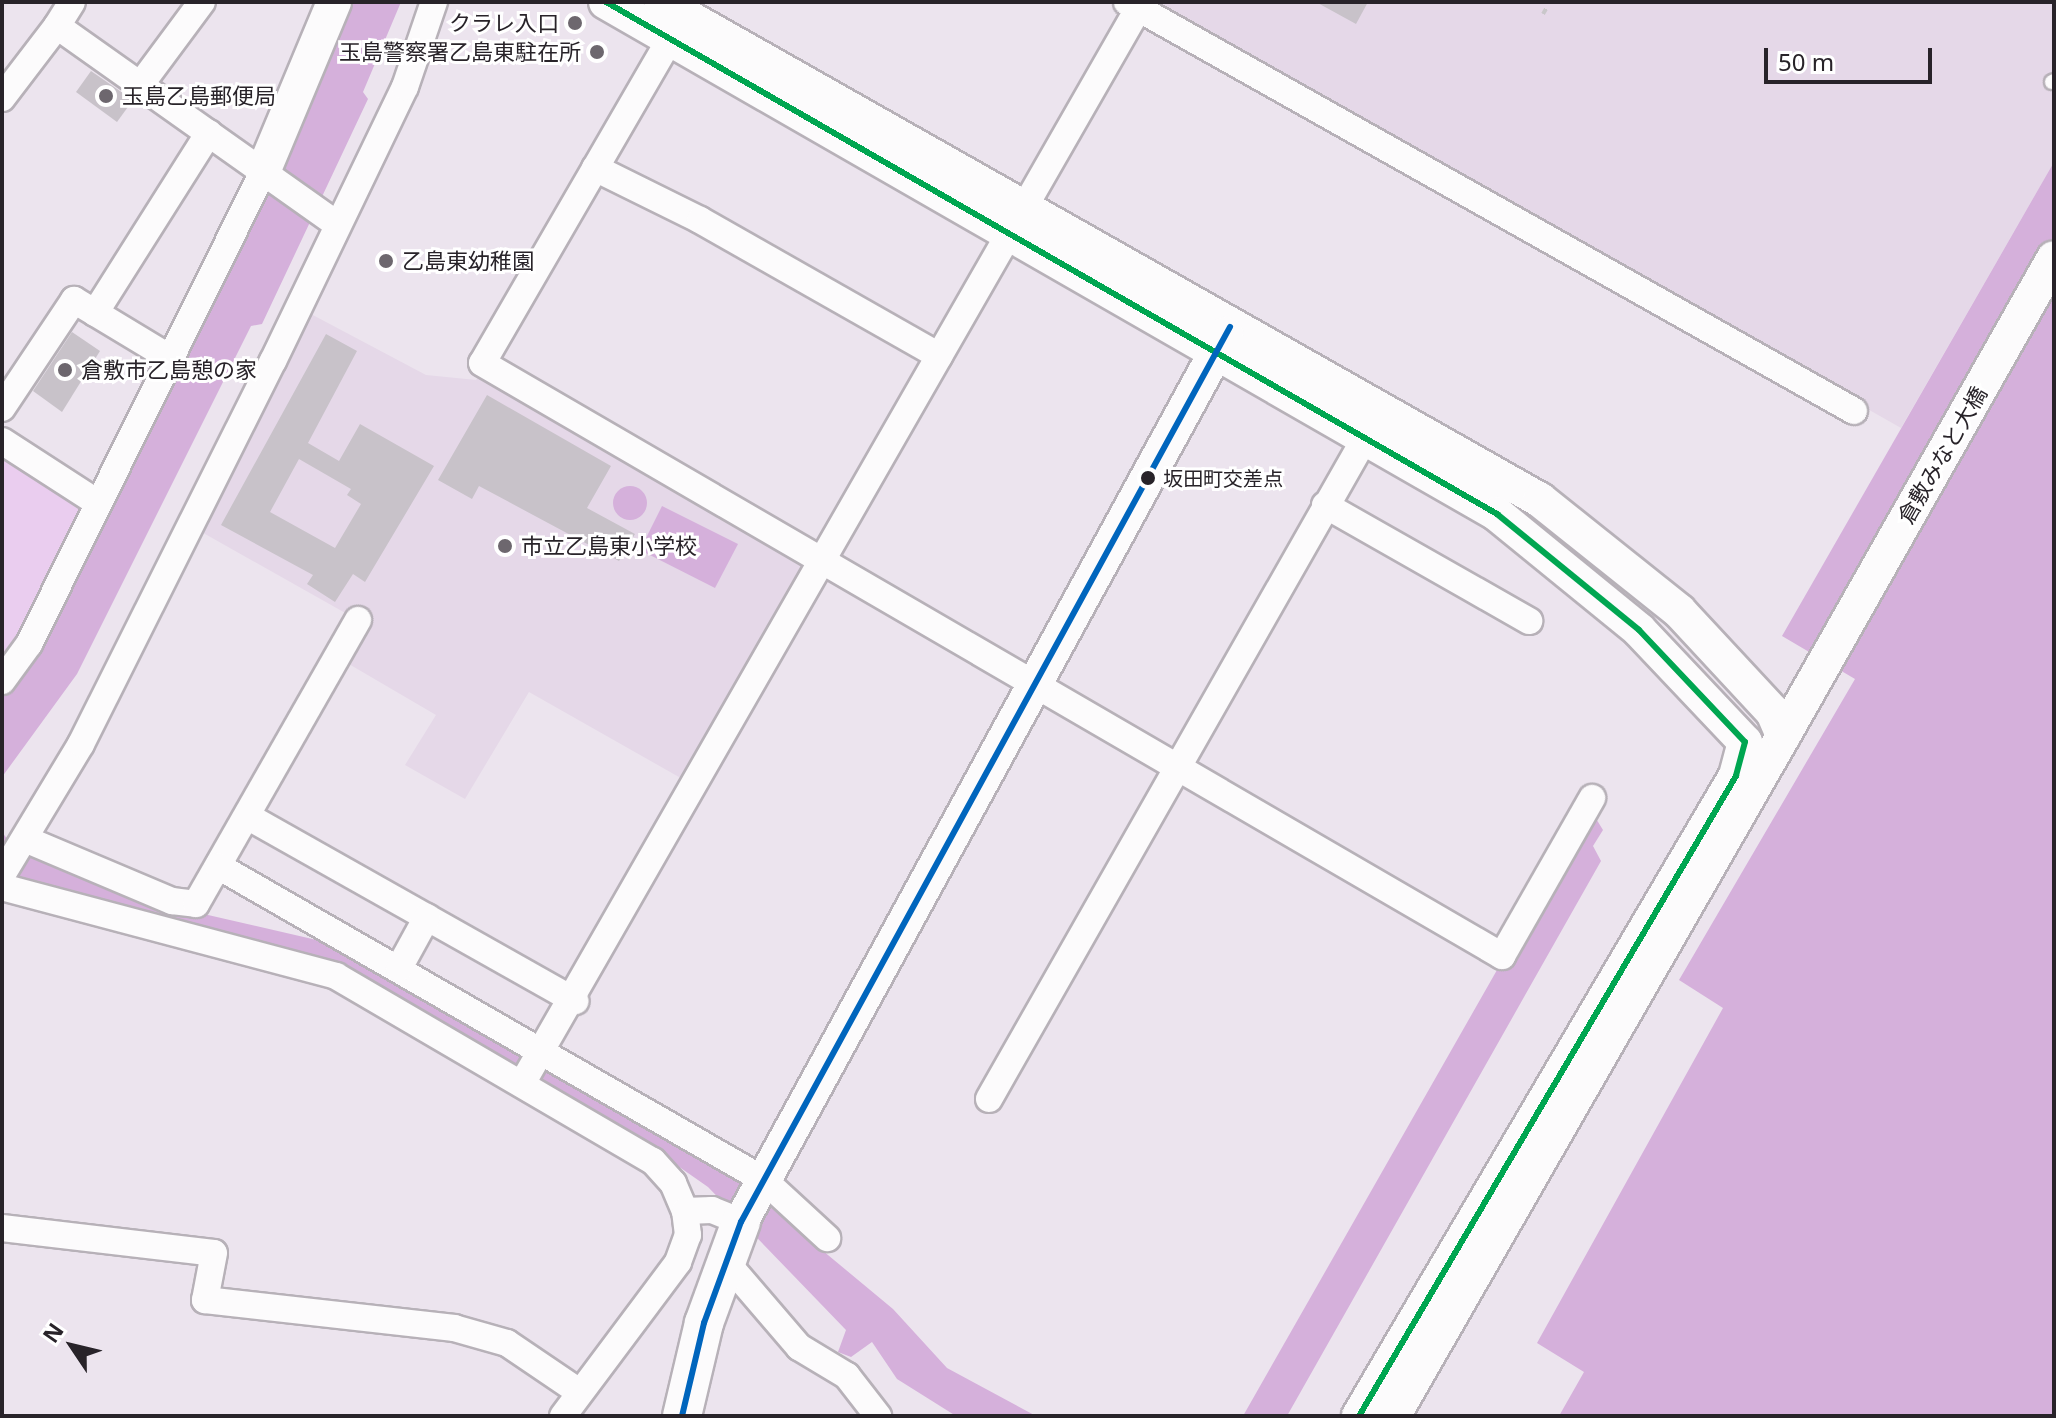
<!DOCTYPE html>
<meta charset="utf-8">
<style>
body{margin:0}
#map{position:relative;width:2056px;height:1418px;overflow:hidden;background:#ece4ee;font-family:"Noto Sans","Noto Sans JP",sans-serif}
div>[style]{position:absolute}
.built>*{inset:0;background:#e5d8e8}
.green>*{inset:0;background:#eacdef}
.water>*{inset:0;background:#d5b0db}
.round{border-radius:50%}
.building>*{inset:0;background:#c8c2c9}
.path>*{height:4px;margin-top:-2px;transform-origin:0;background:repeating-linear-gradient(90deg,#c9c7ca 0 6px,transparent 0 12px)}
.roads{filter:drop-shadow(2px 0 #b7b1b8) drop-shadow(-2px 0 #b7b1b8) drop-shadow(0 2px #b7b1b8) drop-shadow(0 -2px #b7b1b8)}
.service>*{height:14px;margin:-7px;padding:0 7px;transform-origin:7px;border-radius:7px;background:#fcfbfc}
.minor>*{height:26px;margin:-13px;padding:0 13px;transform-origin:13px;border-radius:13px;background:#fcfbfc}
.tertiary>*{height:34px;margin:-17px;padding:0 17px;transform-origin:17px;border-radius:17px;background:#fcfbfc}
.secondary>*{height:38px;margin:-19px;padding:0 19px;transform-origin:19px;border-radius:19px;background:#fcfbfc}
.bus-1>*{height:6px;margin:-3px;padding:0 3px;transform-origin:3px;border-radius:3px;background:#00a651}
.bus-2>*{height:6px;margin:-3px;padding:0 3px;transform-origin:3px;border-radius:3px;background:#0065bd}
.dots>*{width:22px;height:22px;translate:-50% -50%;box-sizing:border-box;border:4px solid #fff;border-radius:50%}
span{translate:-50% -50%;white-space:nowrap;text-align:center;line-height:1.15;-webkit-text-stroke:6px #fff;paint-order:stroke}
.bus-label{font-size:20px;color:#282329}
.left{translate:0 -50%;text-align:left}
.poi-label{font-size:22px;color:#282329}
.right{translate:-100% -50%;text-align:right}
.street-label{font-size:22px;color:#282329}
.frame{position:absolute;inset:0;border:4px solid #282329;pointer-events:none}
.north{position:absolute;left:32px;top:1306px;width:80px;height:80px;-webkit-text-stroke:6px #fff;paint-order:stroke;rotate:305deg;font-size:22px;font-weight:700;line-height:32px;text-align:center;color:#282329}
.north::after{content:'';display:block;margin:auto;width:28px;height:36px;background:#282329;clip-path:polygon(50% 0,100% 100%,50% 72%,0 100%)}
.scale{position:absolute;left:1764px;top:48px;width:168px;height:36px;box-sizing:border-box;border:4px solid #282329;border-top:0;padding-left:10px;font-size:24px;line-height:28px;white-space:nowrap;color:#282329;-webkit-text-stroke:6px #fff;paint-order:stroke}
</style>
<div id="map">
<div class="built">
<div style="clip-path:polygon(1150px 2px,2054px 2px,2054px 162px,1901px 428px)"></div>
<div style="clip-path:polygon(309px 313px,426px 375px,476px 380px,481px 373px,812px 562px,686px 781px,529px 692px,465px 799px,405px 765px,436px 715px,342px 660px,363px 623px,198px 530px)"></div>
</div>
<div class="green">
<div style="clip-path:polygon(2px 452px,82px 503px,84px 513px,2px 669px)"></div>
</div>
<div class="water">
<div style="clip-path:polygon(341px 2px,401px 2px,363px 92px,368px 99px,262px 324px,251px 326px,77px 674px,2px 777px,2px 694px,35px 647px)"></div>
<div style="clip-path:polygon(2054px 162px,2054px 1416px,1559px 1416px,1584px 1372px,1537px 1343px,1723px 1008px,1679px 980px,1855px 679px,1782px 636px)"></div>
<div class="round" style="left:613px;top:486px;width:34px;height:34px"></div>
<div style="clip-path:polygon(662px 506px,738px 544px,715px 588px,640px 550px)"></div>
<div style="clip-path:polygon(1595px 817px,1603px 830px,1593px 846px,1601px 861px,1287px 1416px,1243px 1416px,1497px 970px)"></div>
<div style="clip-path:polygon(2px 832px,8px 840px,195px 912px,334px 944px,722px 1167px,893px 1309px,947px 1368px,1036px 1416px,956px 1416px,897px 1379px,872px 1342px,851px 1357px,838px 1352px,846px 1330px,708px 1187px,635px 1136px,382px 992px,32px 889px,2px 865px)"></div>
</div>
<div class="building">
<div style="clip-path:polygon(1316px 2px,1368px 2px,1356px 24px)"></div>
<div style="clip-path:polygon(91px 71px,133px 100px,117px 122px,76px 92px)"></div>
<div style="clip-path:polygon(72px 332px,100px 351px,62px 412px,33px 391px)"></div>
<div style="clip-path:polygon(evenodd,326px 334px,357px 351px,308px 443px,339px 461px,360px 424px,434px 466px,365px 582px,353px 574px,335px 602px,307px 584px,313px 575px,221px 525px,326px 334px,299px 459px,351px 489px,347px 495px,361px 504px,335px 548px,270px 512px,299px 459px)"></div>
<div style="clip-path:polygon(487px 395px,611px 466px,587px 508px,635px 534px,619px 561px,479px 486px,472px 499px,438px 480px)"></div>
</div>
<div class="path">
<div style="left:1543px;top:14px;width:14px;rotate:-60deg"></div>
</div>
<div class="roads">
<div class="service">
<div style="left:2052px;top:82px;width:2px;rotate:-27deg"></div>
</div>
<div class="minor">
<div style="left:1127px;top:2px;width:834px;rotate:29.36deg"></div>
<div style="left:680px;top:22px;width:394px;rotate:120.1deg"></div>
<div style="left:482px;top:363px;width:1180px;rotate:30.17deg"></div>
<div style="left:1502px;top:956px;width:182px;rotate:-60.3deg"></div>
<div style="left:57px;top:26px;width:28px;rotate:-58deg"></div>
<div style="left:141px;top:84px;width:102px;rotate:-53.4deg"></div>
<div style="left:2px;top:98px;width:91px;rotate:-52.6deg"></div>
<div style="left:57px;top:26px;width:344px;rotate:35.3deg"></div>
<div style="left:595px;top:168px;width:117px;rotate:26.3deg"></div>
<div style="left:700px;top:220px;width:275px;rotate:29.6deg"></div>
<div style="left:95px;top:313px;width:213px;rotate:-57.7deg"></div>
<div style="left:2px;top:408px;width:130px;rotate:-56.3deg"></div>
<div style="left:74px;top:300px;width:112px;rotate:31.1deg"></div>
<div style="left:2px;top:441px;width:114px;rotate:32.9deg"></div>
<div style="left:1325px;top:505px;width:235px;rotate:29.6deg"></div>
<div style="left:2px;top:681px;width:46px;rotate:-53.9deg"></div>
<div style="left:29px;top:644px;width:527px;rotate:-63.63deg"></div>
<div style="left:247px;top:816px;width:377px;rotate:29.4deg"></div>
<div style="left:25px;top:839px;width:160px;rotate:22.9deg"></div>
<div style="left:172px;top:901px;width:24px;rotate:7deg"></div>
<div style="left:196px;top:904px;width:327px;rotate:-60.3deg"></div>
<div style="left:218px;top:866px;width:630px;rotate:29.9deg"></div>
<div style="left:764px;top:1180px;width:86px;rotate:42.6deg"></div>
<div style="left:2px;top:875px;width:153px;rotate:-58.9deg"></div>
<div style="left:81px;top:744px;width:428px;rotate:-63.4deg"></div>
<div style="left:273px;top:361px;width:304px;rotate:-64.3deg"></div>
<div style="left:405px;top:87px;width:90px;rotate:-71.2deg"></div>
<div style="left:2px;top:887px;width:346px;rotate:14.9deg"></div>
<div style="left:336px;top:976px;width:367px;rotate:30.3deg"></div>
<div style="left:653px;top:1161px;width:30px;rotate:48deg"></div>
<div style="left:673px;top:1183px;width:30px;rotate:67deg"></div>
<div style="left:399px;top:968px;width:58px;rotate:-61.2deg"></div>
<div style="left:523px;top:1082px;width:1237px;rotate:-60.18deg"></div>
<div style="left:989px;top:1099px;width:777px;rotate:-60.36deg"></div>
<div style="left:2px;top:1228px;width:213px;rotate:6.7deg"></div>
<div style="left:214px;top:1253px;width:48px;rotate:100.8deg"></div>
<div style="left:205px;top:1300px;width:251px;rotate:6.4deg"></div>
<div style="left:454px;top:1328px;width:55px;rotate:15.8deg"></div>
<div style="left:507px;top:1343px;width:86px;rotate:34.1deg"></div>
<div style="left:727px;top:1263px;width:111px;rotate:49.4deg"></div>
<div style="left:799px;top:1347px;width:56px;rotate:31.1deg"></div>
<div style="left:847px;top:1376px;width:51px;rotate:52.2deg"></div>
<div style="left:563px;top:1416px;width:192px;rotate:-53.2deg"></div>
<div style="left:678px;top:1262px;width:29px;rotate:-70deg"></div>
<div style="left:688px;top:1235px;width:24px;rotate:-97deg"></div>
<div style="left:685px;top:1211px;width:27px;rotate:-2deg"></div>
<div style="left:712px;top:1210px;width:31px;rotate:22deg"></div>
</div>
<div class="tertiary">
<div style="left:606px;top:2px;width:1028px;rotate:29.88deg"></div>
<div style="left:1497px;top:514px;width:183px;rotate:39.2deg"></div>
<div style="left:1639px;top:630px;width:154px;rotate:46.6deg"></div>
<div style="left:1745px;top:742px;width:35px;rotate:105deg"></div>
<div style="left:1736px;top:776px;width:743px;rotate:120.5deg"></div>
<div style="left:661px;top:2px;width:1010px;rotate:29.53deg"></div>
<div style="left:1540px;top:500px;width:178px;rotate:38.6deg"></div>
<div style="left:1679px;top:611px;width:138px;rotate:47.1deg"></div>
<div style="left:1773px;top:712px;width:26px;rotate:67deg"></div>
<div style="left:1783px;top:736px;width:784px;rotate:119.84deg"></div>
<div style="left:263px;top:172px;width:184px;rotate:-67.3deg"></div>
<div style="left:1783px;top:736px;width:549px;rotate:-60.45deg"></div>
<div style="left:741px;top:1222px;width:1012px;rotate:-61.36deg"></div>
</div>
<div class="secondary">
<div style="left:682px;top:1416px;width:96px;rotate:-76.7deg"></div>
<div style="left:704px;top:1323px;width:108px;rotate:-69.9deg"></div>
</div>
</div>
<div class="bus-1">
<div style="left:606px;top:2px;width:1028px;rotate:29.88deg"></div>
<div style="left:1497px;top:514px;width:183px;rotate:39.2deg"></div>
<div style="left:1639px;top:630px;width:154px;rotate:46.6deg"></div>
<div style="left:1745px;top:742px;width:35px;rotate:105deg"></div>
<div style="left:1736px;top:776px;width:743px;rotate:120.5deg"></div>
</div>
<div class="bus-2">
<div style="left:682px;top:1416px;width:96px;rotate:-76.7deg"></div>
<div style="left:704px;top:1323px;width:108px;rotate:-69.9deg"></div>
<div style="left:741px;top:1222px;width:1020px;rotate:-61.35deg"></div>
</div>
<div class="dots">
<div style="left:575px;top:23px;background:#6d676e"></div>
<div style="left:597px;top:52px;background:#6d676e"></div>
<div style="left:106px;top:96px;background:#6d676e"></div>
<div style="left:386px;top:261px;background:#6d676e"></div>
<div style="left:65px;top:370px;background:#6d676e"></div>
<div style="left:1148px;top:478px;background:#282329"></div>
<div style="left:505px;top:546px;background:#6d676e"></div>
</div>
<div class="bus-label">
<span class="left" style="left:1163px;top:478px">坂田町交差点</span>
</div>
<div class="poi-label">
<span class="right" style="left:559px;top:23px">クラレ入口</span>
<span class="right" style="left:581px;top:52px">玉島警察署乙島東駐在所</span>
<span class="left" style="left:122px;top:96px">玉島乙島郵便局</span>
<span class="left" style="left:402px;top:261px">乙島東幼稚園</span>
<span class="left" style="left:81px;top:370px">倉敷市乙島憩の家</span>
<span class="left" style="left:521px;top:546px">市立乙島東小学校</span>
</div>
<div class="street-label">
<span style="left:1942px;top:455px;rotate:-60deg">倉敷みなと大橋</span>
</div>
<div class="frame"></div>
<div class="north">N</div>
<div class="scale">50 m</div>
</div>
